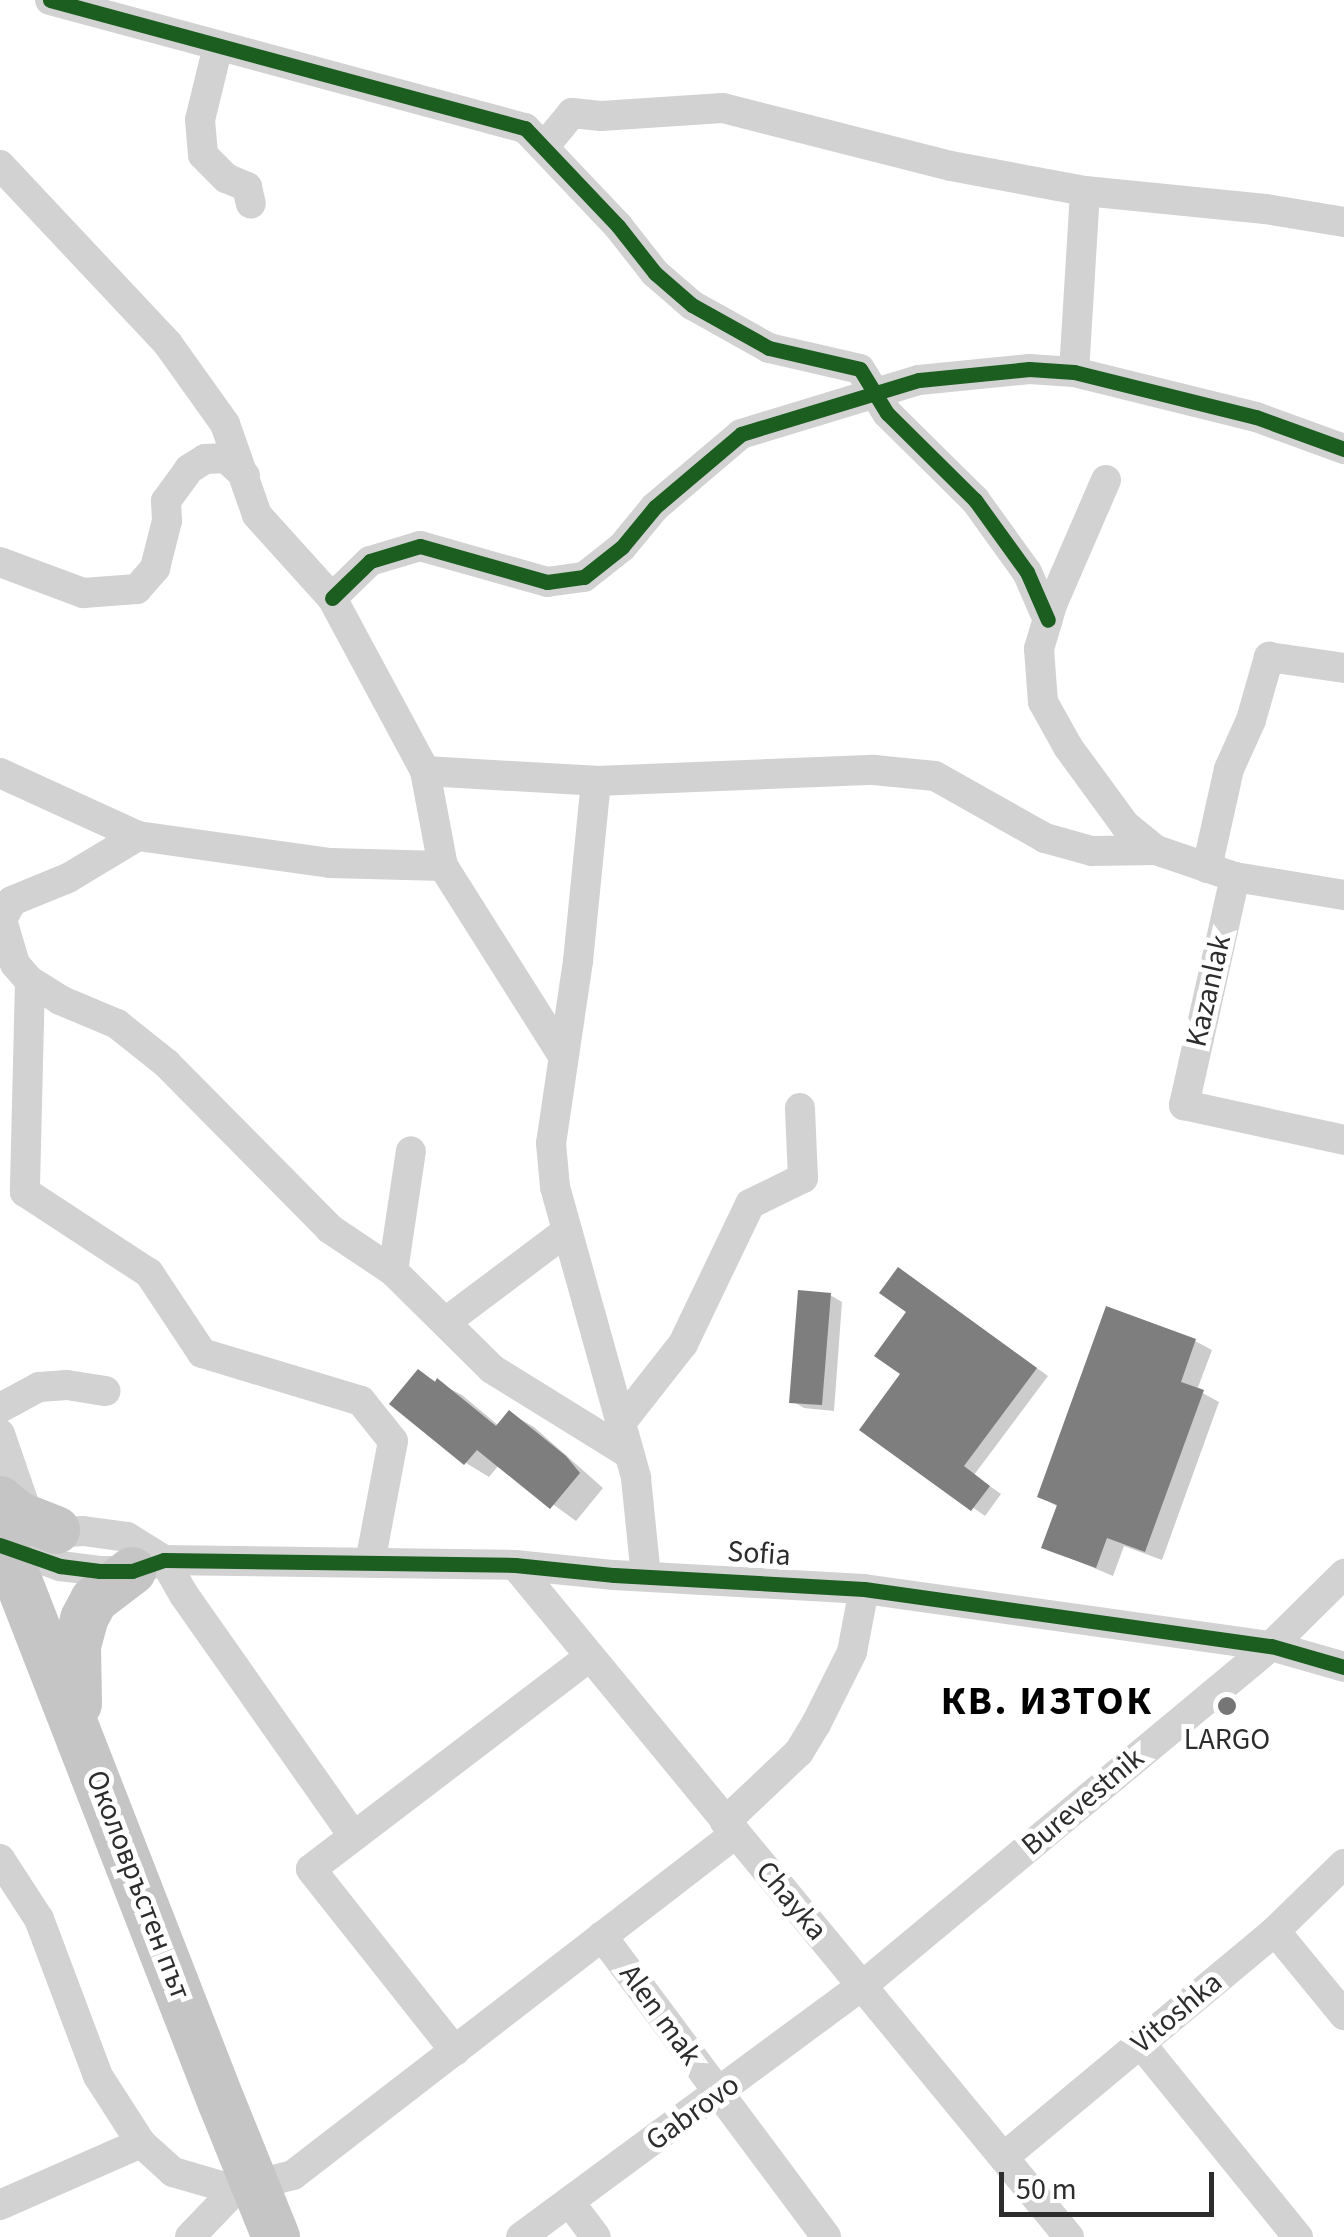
<!DOCTYPE html>
<meta charset="utf-8">
<style>
body{margin:0}
#map{position:relative;width:1344px;height:2237px;overflow:hidden;background:#fff;font-family:"Source Sans 3",sans-serif}
div>[style]{position:absolute}
.shadow>*{inset:0;background:#0003}
.building>*{inset:0;background:#7e7e7e}
.street>*{height:30px;margin:-15px;padding:0 15px;transform-origin:15px;border-radius:15px;background:#d2d2d2}
.primary>*{height:48px;margin:-24px;padding:0 24px;transform-origin:24px;border-radius:24px;background:#c5c5c5}
.primary-bridge>*{height:48px;margin:-24px;padding:0 24px;transform-origin:24px;border-radius:24px;background:#c5c5c5}
.cycleway>*{height:15px;margin:-7.5px;padding:0 7.5px;transform-origin:7.5px;border-radius:7.5px;background:#1b5e20}
.dots>*{width:28px;height:28px;translate:-50% -50%;box-sizing:border-box;border:5px solid #fff;border-radius:50%}
span{translate:-50% -50%;white-space:nowrap;text-align:center;line-height:1.15;-webkit-text-stroke:10px #fff;paint-order:stroke}
.street-label{font-size:30px;color:#2d2d2d}
.poi-label{font-size:30px;color:#2d2d2d}
.district-label{font-size:40px;color:#000;font-weight:700;letter-spacing:2.5px}
.scale{position:absolute;left:999px;top:2172px;width:215px;height:45px;box-sizing:border-box;border:5px solid #2d2d2d;border-top:0;padding-left:12px;font-size:30px;line-height:35px;white-space:nowrap;color:#2d2d2d;-webkit-text-stroke:8px #fff;paint-order:stroke}
</style>
<div id="map">
<div class="shadow">
<div style="clip-path:polygon(911px 1277px,1048px 1376px,974px 1475px,1001px 1494px,985px 1516px,863px 1429px,903px 1374px)"></div>
<div style="clip-path:polygon(830px 1295px,842px 1302px,834px 1411px,804px 1408px,792px 1401px)"></div>
<div style="clip-path:polygon(1195px 1341px,1212px 1350px,1197px 1390px,1219px 1402px,1162px 1560px,1124px 1546px,1113px 1576px,1044px 1547px,1058px 1507px,1040px 1496px)"></div>
<div style="clip-path:polygon(418px 1372px,462px 1395px,499px 1426px,510px 1413px,534px 1427px,603px 1488px,576px 1521px,499px 1465px,489px 1477px,466px 1463px,393px 1403px)"></div>
</div>
<div class="building">
<div style="clip-path:polygon(898px 1267px,1037px 1368px,964px 1466px,990px 1486px,971px 1511px,859px 1430px,900px 1374px,874px 1356px,906px 1312px,879px 1293px)"></div>
<div style="clip-path:polygon(798px 1290px,831px 1293px,822px 1405px,789px 1403px)"></div>
<div style="clip-path:polygon(1106px 1306px,1196px 1339px,1181px 1382px,1204px 1390px,1145px 1552px,1107px 1538px,1096px 1568px,1041px 1548px,1057px 1505px,1037px 1497px)"></div>
<div style="clip-path:polygon(418px 1369px,435px 1382px,437px 1378px,496px 1426px,509px 1410px,566px 1456px,580px 1473px,550px 1509px,477px 1450px,464px 1465px,389px 1404px)"></div>
</div>
<div class="street">
<div style="left:50px;top:0;width:492px;rotate:15.1deg"></div>
<div style="left:525px;top:128px;width:135px;rotate:46.5deg"></div>
<div style="left:618px;top:226px;width:60px;rotate:51.8deg"></div>
<div style="left:655px;top:273px;width:49px;rotate:40.9deg"></div>
<div style="left:692px;top:305px;width:88px;rotate:29.2deg"></div>
<div style="left:769px;top:348px;width:93px;rotate:13deg"></div>
<div style="left:860px;top:369px;width:52px;rotate:58.5deg"></div>
<div style="left:887px;top:413px;width:124px;rotate:44.7deg"></div>
<div style="left:975px;top:500px;width:89px;rotate:54.2deg"></div>
<div style="left:1027px;top:572px;width:52px;rotate:66.4deg"></div>
<div style="left:218px;top:46px;width:76px;rotate:103.7deg"></div>
<div style="left:200px;top:120px;width:35px;rotate:85deg"></div>
<div style="left:203px;top:155px;width:33px;rotate:45deg"></div>
<div style="left:226px;top:178px;width:23px;rotate:23deg"></div>
<div style="left:247px;top:187px;width:17px;rotate:77deg"></div>
<div style="left:544px;top:147px;width:44px;rotate:-50.5deg"></div>
<div style="left:572px;top:113px;width:29px;rotate:6deg"></div>
<div style="left:601px;top:116px;width:122px;rotate:-3.8deg"></div>
<div style="left:723px;top:108px;width:235px;rotate:14.3deg"></div>
<div style="left:951px;top:166px;width:136px;rotate:10.6deg"></div>
<div style="left:1085px;top:191px;width:181px;rotate:5.7deg"></div>
<div style="left:1265px;top:209px;width:80px;rotate:9.3deg"></div>
<div style="left:0;top:165px;width:245px;rotate:46.8deg"></div>
<div style="left:168px;top:344px;width:98px;rotate:54.5deg"></div>
<div style="left:225px;top:424px;width:96px;rotate:70.6deg"></div>
<div style="left:257px;top:515px;width:112px;rotate:47.9deg"></div>
<div style="left:332px;top:598px;width:196px;rotate:61.7deg"></div>
<div style="left:425px;top:771px;width:97px;rotate:79.3deg"></div>
<div style="left:443px;top:866px;width:222px;rotate:57.7deg"></div>
<div style="left:1074px;top:372px;width:181px;rotate:-86.5deg"></div>
<div style="left:1106px;top:480px;width:136px;rotate:113.4deg"></div>
<div style="left:1052px;top:605px;width:46px;rotate:106.5deg"></div>
<div style="left:1039px;top:649px;width:53px;rotate:85.7deg"></div>
<div style="left:1043px;top:702px;width:51px;rotate:60.9deg"></div>
<div style="left:1068px;top:747px;width:97px;rotate:53.8deg"></div>
<div style="left:1125px;top:825px;width:40px;rotate:39deg"></div>
<div style="left:1156px;top:850px;width:83px;rotate:18.9deg"></div>
<div style="left:1235px;top:877px;width:110px;rotate:9.4deg"></div>
<div style="left:0;top:562px;width:89px;rotate:20.5deg"></div>
<div style="left:83px;top:593px;width:54px;rotate:-4.2deg"></div>
<div style="left:137px;top:589px;width:28px;rotate:-49deg"></div>
<div style="left:155px;top:568px;width:49px;rotate:-75.7deg"></div>
<div style="left:167px;top:521px;width:20px;rotate:-93deg"></div>
<div style="left:166px;top:501px;width:39px;rotate:-54deg"></div>
<div style="left:189px;top:469px;width:19px;rotate:-32deg"></div>
<div style="left:205px;top:459px;width:21px;rotate:-3deg"></div>
<div style="left:226px;top:458px;width:26px;rotate:43deg"></div>
<div style="left:332px;top:598px;width:53px;rotate:-44.2deg"></div>
<div style="left:370px;top:561px;width:52px;rotate:-16.7deg"></div>
<div style="left:420px;top:546px;width:132px;rotate:15.8deg"></div>
<div style="left:547px;top:582px;width:37px;rotate:-8deg"></div>
<div style="left:584px;top:577px;width:48px;rotate:-38.3deg"></div>
<div style="left:622px;top:547px;width:52px;rotate:-50.5deg"></div>
<div style="left:655px;top:507px;width:113px;rotate:-40.3deg"></div>
<div style="left:741px;top:434px;width:186px;rotate:-16.9deg"></div>
<div style="left:919px;top:380px;width:111px;rotate:-5.7deg"></div>
<div style="left:1029px;top:369px;width:45px;rotate:3.8deg"></div>
<div style="left:1074px;top:372px;width:187px;rotate:13.9deg"></div>
<div style="left:1256px;top:417px;width:94px;rotate:20deg"></div>
<div style="left:425px;top:771px;width:171px;rotate:3.3deg"></div>
<div style="left:596px;top:781px;width:278px;rotate:-2.3deg"></div>
<div style="left:874px;top:770px;width:61px;rotate:5.6deg"></div>
<div style="left:935px;top:776px;width:126px;rotate:29.4deg"></div>
<div style="left:1045px;top:838px;width:49px;rotate:15.5deg"></div>
<div style="left:1092px;top:851px;width:64px;rotate:-0.9deg"></div>
<div style="left:0;top:773px;width:152px;rotate:24.5deg"></div>
<div style="left:138px;top:836px;width:194px;rotate:8deg"></div>
<div style="left:330px;top:863px;width:113px;rotate:1.5deg"></div>
<div style="left:596px;top:781px;width:181px;rotate:95.7deg"></div>
<div style="left:578px;top:961px;width:184px;rotate:98.4deg"></div>
<div style="left:551px;top:1143px;width:44px;rotate:84.8deg"></div>
<div style="left:555px;top:1187px;width:302px;rotate:74.4deg"></div>
<div style="left:636px;top:1478px;width:99px;rotate:84.2deg"></div>
<div style="left:138px;top:836px;width:82px;rotate:149deg"></div>
<div style="left:68px;top:878px;width:61px;rotate:157.7deg"></div>
<div style="left:12px;top:901px;width:21px;rotate:118deg"></div>
<div style="left:2px;top:920px;width:46px;rotate:73.5deg"></div>
<div style="left:15px;top:964px;width:23px;rotate:49deg"></div>
<div style="left:30px;top:981px;width:36px;rotate:32deg"></div>
<div style="left:60px;top:1000px;width:62px;rotate:22.8deg"></div>
<div style="left:117px;top:1024px;width:63px;rotate:38.5deg"></div>
<div style="left:166px;top:1063px;width:233px;rotate:45.3deg"></div>
<div style="left:330px;top:1229px;width:76px;rotate:33.7deg"></div>
<div style="left:393px;top:1271px;width:139px;rotate:44.7deg"></div>
<div style="left:492px;top:1369px;width:161px;rotate:31.8deg"></div>
<div style="left:1207px;top:868px;width:101px;rotate:-77.5deg"></div>
<div style="left:1229px;top:769px;width:54px;rotate:-65.8deg"></div>
<div style="left:1251px;top:720px;width:66px;rotate:-74.1deg"></div>
<div style="left:1269px;top:657px;width:76px;rotate:8.3deg"></div>
<div style="left:1235px;top:877px;width:234px;rotate:102.6deg"></div>
<div style="left:1184px;top:1105px;width:164px;rotate:12.3deg"></div>
<div style="left:30px;top:981px;width:211px;rotate:91.4deg"></div>
<div style="left:25px;top:1192px;width:148px;rotate:33.2deg"></div>
<div style="left:149px;top:1273px;width:96px;rotate:56.5deg"></div>
<div style="left:202px;top:1353px;width:166px;rotate:16.8deg"></div>
<div style="left:361px;top:1401px;width:51px;rotate:51.3deg"></div>
<div style="left:393px;top:1441px;width:124px;rotate:100.7deg"></div>
<div style="left:393px;top:1271px;width:121px;rotate:-81.5deg"></div>
<div style="left:447px;top:1321px;width:150px;rotate:-36.9deg"></div>
<div style="left:0;top:1408px;width:44px;rotate:-28.3deg"></div>
<div style="left:39px;top:1387px;width:28px;rotate:-4deg"></div>
<div style="left:67px;top:1385px;width:39px;rotate:9deg"></div>
<div style="left:620px;top:1424px;width:102px;rotate:-51.8deg"></div>
<div style="left:683px;top:1344px;width:155px;rotate:-64.4deg"></div>
<div style="left:750px;top:1204px;width:59px;rotate:-26.1deg"></div>
<div style="left:803px;top:1178px;width:70px;rotate:-92.5deg"></div>
<div style="left:0;top:1434px;width:92px;rotate:71deg"></div>
<div style="left:42px;top:1534px;width:41px;rotate:-4.2deg"></div>
<div style="left:83px;top:1531px;width:44px;rotate:7.8deg"></div>
<div style="left:127px;top:1537px;width:44px;rotate:31.9deg"></div>
<div style="left:164px;top:1560px;width:40px;rotate:60.3deg"></div>
<div style="left:184px;top:1595px;width:292px;rotate:54.9deg"></div>
<div style="left:0;top:1545px;width:64px;rotate:19.3deg"></div>
<div style="left:60px;top:1566px;width:40px;rotate:7.1deg"></div>
<div style="left:100px;top:1571px;width:32px"></div>
<div style="left:132px;top:1571px;width:34px;rotate:-19deg"></div>
<div style="left:164px;top:1560px;width:351px;rotate:0.8deg"></div>
<div style="left:515px;top:1565px;width:100px;rotate:5.8deg"></div>
<div style="left:614px;top:1575px;width:250px;rotate:3.2deg"></div>
<div style="left:864px;top:1589px;width:411px;rotate:8deg"></div>
<div style="left:1271px;top:1646px;width:76px;rotate:16deg"></div>
<div style="left:515px;top:1565px;width:871px;rotate:50.5deg"></div>
<div style="left:725px;top:1822px;width:102px;rotate:-43.4deg"></div>
<div style="left:799px;top:1752px;width:33px;rotate:-59deg"></div>
<div style="left:816px;top:1724px;width:80px;rotate:-63.4deg"></div>
<div style="left:852px;top:1652px;width:64px;rotate:-79.2deg"></div>
<div style="left:0;top:1859px;width:72px;rotate:57deg"></div>
<div style="left:39px;top:1919px;width:168px;rotate:69.4deg"></div>
<div style="left:98px;top:2076px;width:80px;rotate:57.3deg"></div>
<div style="left:141px;top:2143px;width:43px;rotate:42.2deg"></div>
<div style="left:173px;top:2172px;width:65px;rotate:16.2deg"></div>
<div style="left:235px;top:2190px;width:60px;rotate:-14.5deg"></div>
<div style="left:293px;top:2175px;width:558px;rotate:-37.65deg"></div>
<div style="left:1275px;top:1931px;width:109px;rotate:50.6deg"></div>
<div style="left:602px;top:1936px;width:375px;rotate:53.3deg"></div>
<div style="left:1141px;top:2044px;width:249px;rotate:50.9deg"></div>
<div style="left:455px;top:2051px;width:232px;rotate:-128.4deg"></div>
<div style="left:311px;top:1869px;width:350px;rotate:-37.3deg"></div>
<div style="left:1004px;top:2157px;width:353px;rotate:-39.8deg"></div>
<div style="left:1275px;top:1931px;width:96px;rotate:-44.2deg"></div>
<div style="left:571px;top:2204px;width:41px;rotate:52.9deg"></div>
<div style="left:0;top:2205px;width:154px;rotate:-23.7deg"></div>
<div style="left:190px;top:2237px;width:65px;rotate:-46.2deg"></div>
<div style="left:521px;top:2237px;width:423px;rotate:-36.4deg"></div>
<div style="left:862px;top:1986px;width:532px;rotate:-39.74deg"></div>
<div style="left:1271px;top:1646px;width:103px;rotate:-44.6deg"></div>
</div>
<div class="primary">
<div style="left:0;top:1500px;width:23px;rotate:40deg"></div>
<div style="left:18px;top:1515px;width:41px;rotate:21.5deg"></div>
<div style="left:0;top:1534px;width:609px;rotate:68.71deg"></div>
<div style="left:78px;top:1704px;width:58px;rotate:-91deg"></div>
<div style="left:77px;top:1646px;width:28px;rotate:-75deg"></div>
<div style="left:84px;top:1619px;width:21px;rotate:-62deg"></div>
<div style="left:94px;top:1600px;width:48px;rotate:-37.3deg"></div>
</div>
<div class="primary-bridge">
<div style="left:221px;top:2101px;width:147px;rotate:68deg"></div>
</div>
<div class="cycleway">
<div style="left:50px;top:0;width:492px;rotate:15.1deg"></div>
<div style="left:525px;top:128px;width:135px;rotate:46.5deg"></div>
<div style="left:618px;top:226px;width:60px;rotate:51.8deg"></div>
<div style="left:655px;top:273px;width:49px;rotate:40.9deg"></div>
<div style="left:692px;top:305px;width:88px;rotate:29.2deg"></div>
<div style="left:769px;top:348px;width:93px;rotate:13deg"></div>
<div style="left:860px;top:369px;width:52px;rotate:58.5deg"></div>
<div style="left:887px;top:413px;width:124px;rotate:44.7deg"></div>
<div style="left:975px;top:500px;width:89px;rotate:54.2deg"></div>
<div style="left:1027px;top:572px;width:52px;rotate:66.4deg"></div>
<div style="left:332px;top:598px;width:53px;rotate:-44.2deg"></div>
<div style="left:370px;top:561px;width:52px;rotate:-16.7deg"></div>
<div style="left:420px;top:546px;width:132px;rotate:15.8deg"></div>
<div style="left:547px;top:582px;width:37px;rotate:-8deg"></div>
<div style="left:584px;top:577px;width:48px;rotate:-38.3deg"></div>
<div style="left:622px;top:547px;width:52px;rotate:-50.5deg"></div>
<div style="left:655px;top:507px;width:113px;rotate:-40.3deg"></div>
<div style="left:741px;top:434px;width:186px;rotate:-16.9deg"></div>
<div style="left:919px;top:380px;width:111px;rotate:-5.7deg"></div>
<div style="left:1029px;top:369px;width:45px;rotate:3.8deg"></div>
<div style="left:1074px;top:372px;width:187px;rotate:13.9deg"></div>
<div style="left:1256px;top:417px;width:94px;rotate:20deg"></div>
<div style="left:0;top:1545px;width:64px;rotate:19.3deg"></div>
<div style="left:60px;top:1566px;width:40px;rotate:7.1deg"></div>
<div style="left:100px;top:1571px;width:32px"></div>
<div style="left:132px;top:1571px;width:34px;rotate:-19deg"></div>
<div style="left:164px;top:1560px;width:351px;rotate:0.8deg"></div>
<div style="left:515px;top:1565px;width:100px;rotate:5.8deg"></div>
<div style="left:614px;top:1575px;width:250px;rotate:3.2deg"></div>
<div style="left:864px;top:1589px;width:411px;rotate:8deg"></div>
<div style="left:1271px;top:1646px;width:76px;rotate:16deg"></div>
</div>
<div class="dots">
<div style="left:1227px;top:1706px;background:#767676"></div>
</div>
<div class="street-label">
<span style="left:1209px;top:991px;rotate:-77deg">Kazanlak</span>
<span style="left:759px;top:1554px;rotate:4deg">Sofia</span>
<span style="left:1083px;top:1802px;rotate:-40deg">Burevestnik</span>
<span style="left:138px;top:1885px;rotate:69deg">Околовръстен път</span>
<span style="left:791px;top:1901px;rotate:50deg">Chayka</span>
<span style="left:1177px;top:2013px;rotate:-40deg">Vitoshka</span>
<span style="left:660px;top:2015px;rotate:54deg">Alen mak</span>
<span style="left:693px;top:2113px;rotate:-36deg">Gabrovo</span>
</div>
<div class="poi-label">
<span style="left:1227px;top:1740px">LARGO</span>
</div>
<div class="district-label">
<span style="left:1047px;top:1702px">КВ. ИЗТОК</span>
</div>
<div class="scale">50 m</div>
</div>
